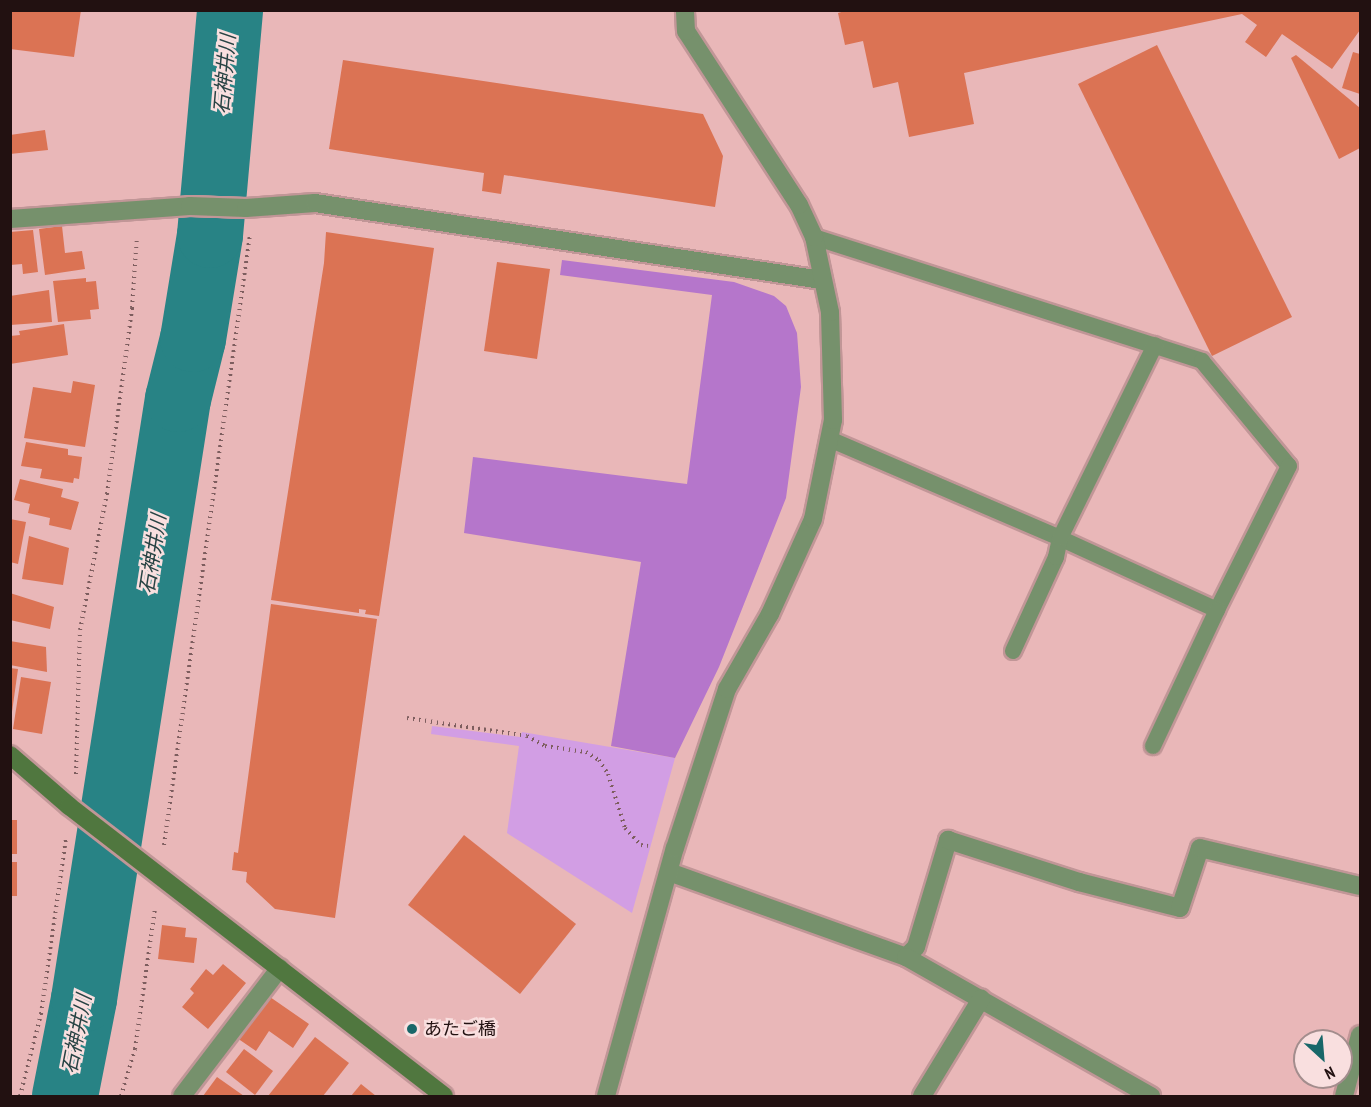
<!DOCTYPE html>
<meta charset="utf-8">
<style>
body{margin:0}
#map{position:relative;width:1371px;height:1107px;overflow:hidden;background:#e9b7b8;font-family:"PT Sans Narrow","Noto Sans JP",sans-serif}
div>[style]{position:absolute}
.green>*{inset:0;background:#d29ee4}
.forest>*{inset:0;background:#b576cb}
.river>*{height:66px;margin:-33px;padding:0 33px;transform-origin:33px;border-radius:33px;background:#288385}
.building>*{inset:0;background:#db7354}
.path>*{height:4px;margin-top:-2px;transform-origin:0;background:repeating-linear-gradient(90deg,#7d5d5e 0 1.5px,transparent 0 6px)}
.roads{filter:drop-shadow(2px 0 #c19697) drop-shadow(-2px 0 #c19697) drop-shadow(0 2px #c19697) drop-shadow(0 -2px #c19697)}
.lane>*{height:16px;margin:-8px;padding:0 8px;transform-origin:8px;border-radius:8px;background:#76916c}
.street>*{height:18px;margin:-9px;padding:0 9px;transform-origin:9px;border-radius:9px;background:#76916c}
.secondary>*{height:18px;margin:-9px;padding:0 9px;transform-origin:9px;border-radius:9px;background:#50773f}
.dots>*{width:16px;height:16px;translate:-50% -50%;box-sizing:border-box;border:3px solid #f9dfdf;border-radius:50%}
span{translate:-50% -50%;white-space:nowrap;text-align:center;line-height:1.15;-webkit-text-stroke:5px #f9dfdf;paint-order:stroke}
.poi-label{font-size:18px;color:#211}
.left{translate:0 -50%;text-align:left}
.water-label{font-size:20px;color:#284344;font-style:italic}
.frame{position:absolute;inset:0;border:12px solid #211;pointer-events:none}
.north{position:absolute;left:1293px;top:1029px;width:60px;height:60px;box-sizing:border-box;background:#f9dfdf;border:2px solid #a38d8d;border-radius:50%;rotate:154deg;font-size:16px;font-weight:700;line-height:24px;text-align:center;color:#211}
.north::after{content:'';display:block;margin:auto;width:21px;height:27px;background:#196769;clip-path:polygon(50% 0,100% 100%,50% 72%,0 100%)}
</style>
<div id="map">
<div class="green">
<div style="clip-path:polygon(432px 726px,520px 737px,522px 732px,675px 758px,632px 913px,507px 833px,519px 746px,431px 734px)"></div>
</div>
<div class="forest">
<div style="clip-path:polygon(562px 260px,734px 282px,774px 296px,786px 306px,797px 333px,801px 387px,786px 498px,719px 667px,675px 758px,611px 746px,641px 562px,464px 533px,473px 457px,687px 484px,712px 295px,560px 275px)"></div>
</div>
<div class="river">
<div style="left:65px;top:1096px;width:99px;rotate:-78.9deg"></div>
<div style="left:84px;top:999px;width:607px;rotate:-81.1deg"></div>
<div style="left:178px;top:399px;width:62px;rotate:-76deg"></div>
<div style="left:193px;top:339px;width:105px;rotate:-80.7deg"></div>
<div style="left:210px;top:235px;width:226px;rotate:-84.9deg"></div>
</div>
<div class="building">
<div style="clip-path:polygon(10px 10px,81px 10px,74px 57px,10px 49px)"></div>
<div style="clip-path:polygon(848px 10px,1360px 10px,1360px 30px,1332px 69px,1282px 34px,1266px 57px,1245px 42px,1257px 25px,1242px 14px,964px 73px,974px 124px,909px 137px,898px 82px,873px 88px,863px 41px,845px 45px,838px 13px)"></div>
<div style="clip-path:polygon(1157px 45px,1292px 317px,1212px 356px,1078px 84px)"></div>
<div style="clip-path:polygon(1353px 52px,1360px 54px,1360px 94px,1342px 88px)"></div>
<div style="clip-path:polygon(1296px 55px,1360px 108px,1360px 148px,1339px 159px,1291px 58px)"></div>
<div style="clip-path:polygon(343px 60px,703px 114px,723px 156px,715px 207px,504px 175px,501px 194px,482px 191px,484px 173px,329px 149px)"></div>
<div style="clip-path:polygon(45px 130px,48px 150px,10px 154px,10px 135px)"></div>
<div style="clip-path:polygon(62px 226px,65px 253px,82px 251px,85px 269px,45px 275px,39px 229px)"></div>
<div style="clip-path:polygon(33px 230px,38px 272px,23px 274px,22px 264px,10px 265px,10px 232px)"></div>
<div style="clip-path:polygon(326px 232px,434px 248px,379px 616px,365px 614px,366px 610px,359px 609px,359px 613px,271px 600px,324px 263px)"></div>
<div style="clip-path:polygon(497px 262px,550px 269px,537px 359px,484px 351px)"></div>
<div style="clip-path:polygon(86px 278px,86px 282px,96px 281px,99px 309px,90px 310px,91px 319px,58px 322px,53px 281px)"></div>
<div style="clip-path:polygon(49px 290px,52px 322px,10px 325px,10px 296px)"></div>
<div style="clip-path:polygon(64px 324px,68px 355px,10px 364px,10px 336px,20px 335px,19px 331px)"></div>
<div style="clip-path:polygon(73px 381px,95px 385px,85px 447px,24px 438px,33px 387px,71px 393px)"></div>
<div style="clip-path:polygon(26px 442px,68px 449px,68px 455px,82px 457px,79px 479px,74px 478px,73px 483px,40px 478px,42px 469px,21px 466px)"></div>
<div style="clip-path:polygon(20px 479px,63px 489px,61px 497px,79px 502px,71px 530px,49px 525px,50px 518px,28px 513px,30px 504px,14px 500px)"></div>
<div style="clip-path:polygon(10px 519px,26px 522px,18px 564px,10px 562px)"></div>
<div style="clip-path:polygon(29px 536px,69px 548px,63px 585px,22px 579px)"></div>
<div style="clip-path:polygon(10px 593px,54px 607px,50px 629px,10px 620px)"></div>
<div style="clip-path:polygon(271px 604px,377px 619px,335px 918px,275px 909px,246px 882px,247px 872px,232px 870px,234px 852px,238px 853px)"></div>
<div style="clip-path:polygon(10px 641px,46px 647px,47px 672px,10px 665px)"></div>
<div style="clip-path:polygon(10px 668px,18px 669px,12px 712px,10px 712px)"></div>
<div style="clip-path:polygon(21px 677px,51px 682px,42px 734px,13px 729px)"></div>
<div style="clip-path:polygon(10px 820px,17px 820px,17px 854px,10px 854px)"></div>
<div style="clip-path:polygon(464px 835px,576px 924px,520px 994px,408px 905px)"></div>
<div style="clip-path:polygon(10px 862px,17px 862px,17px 896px,10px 896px)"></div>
<div style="clip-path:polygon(162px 925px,186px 928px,185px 937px,197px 938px,194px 963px,158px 959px)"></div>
<div style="clip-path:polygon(223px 964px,246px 983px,208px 1029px,182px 1007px,194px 993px,190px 989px,206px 969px,213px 975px)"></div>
<div style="clip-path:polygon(270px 997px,309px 1024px,293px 1048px,269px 1031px,256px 1051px,237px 1038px)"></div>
<div style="clip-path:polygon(315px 1037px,349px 1063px,323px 1096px,268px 1096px)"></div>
<div style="clip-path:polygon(244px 1049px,273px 1071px,255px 1095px,226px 1072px)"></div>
<div style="clip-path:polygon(217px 1077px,244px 1096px,203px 1096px)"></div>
<div style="clip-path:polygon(361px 1084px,376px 1096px,351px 1096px)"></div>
</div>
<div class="path">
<div style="left:407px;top:718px;width:121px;rotate:8.5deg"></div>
<div style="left:527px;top:736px;width:21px;rotate:29deg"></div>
<div style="left:545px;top:746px;width:41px;rotate:8.3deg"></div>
<div style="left:586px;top:752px;width:15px;rotate:32deg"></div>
<div style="left:599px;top:760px;width:17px;rotate:57deg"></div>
<div style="left:608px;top:774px;width:57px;rotate:72.5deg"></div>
<div style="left:625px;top:828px;width:23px;rotate:47deg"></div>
<div style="left:641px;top:845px;width:7px;rotate:8deg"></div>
<div style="left:76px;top:774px;width:144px;rotate:-88.4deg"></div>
<div style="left:80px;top:630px;width:139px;rotate:-78.8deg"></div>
<div style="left:107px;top:494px;width:188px;rotate:-82.3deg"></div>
<div style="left:132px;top:308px;width:71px;rotate:-86deg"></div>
<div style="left:164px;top:845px;width:616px;rotate:-81.98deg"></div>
<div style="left:20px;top:1096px;width:85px;rotate:-75.6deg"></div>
<div style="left:41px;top:1014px;width:178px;rotate:-81.9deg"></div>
<div style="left:121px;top:1096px;width:49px;rotate:-73.4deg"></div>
<div style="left:135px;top:1049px;width:141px;rotate:-81.9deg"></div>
</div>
<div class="roads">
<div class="lane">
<div style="left:814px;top:237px;width:407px;rotate:17.7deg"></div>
<div style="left:1202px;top:361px;width:136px;rotate:50.4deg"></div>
<div style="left:1289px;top:466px;width:161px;rotate:116.6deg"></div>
<div style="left:1217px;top:610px;width:173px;rotate:-155.4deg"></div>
<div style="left:1060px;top:538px;width:251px;rotate:-156.8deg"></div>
<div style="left:1013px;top:651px;width:103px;rotate:-65.4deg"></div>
<div style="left:1056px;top:557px;width:19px;rotate:-78deg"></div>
<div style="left:1060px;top:538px;width:215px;rotate:-63.8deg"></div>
<div style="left:1153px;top:746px;width:150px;rotate:-64.8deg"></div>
</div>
<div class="street">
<div style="left:10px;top:219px;width:180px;rotate:-4.1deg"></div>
<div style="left:190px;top:206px;width:56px;rotate:2deg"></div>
<div style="left:246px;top:208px;width:69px;rotate:-4.1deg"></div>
<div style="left:315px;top:203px;width:513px;rotate:8.64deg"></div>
<div style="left:669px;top:872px;width:252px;rotate:19.7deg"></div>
<div style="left:906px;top:957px;width:14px;rotate:-45deg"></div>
<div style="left:916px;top:947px;width:112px;rotate:-73.3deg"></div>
<div style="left:948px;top:840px;width:138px;rotate:17.8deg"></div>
<div style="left:1079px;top:882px;width:104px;rotate:14.4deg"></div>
<div style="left:1180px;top:908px;width:63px;rotate:-71.6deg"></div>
<div style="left:1200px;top:848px;width:164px;rotate:13.4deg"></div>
<div style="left:906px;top:957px;width:282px;rotate:29.6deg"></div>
<div style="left:182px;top:1096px;width:161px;rotate:-52.6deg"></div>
<div style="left:606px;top:1096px;width:257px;rotate:-74.5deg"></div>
<div style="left:675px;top:848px;width:167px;rotate:-71.9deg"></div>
<div style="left:727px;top:689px;width:86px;rotate:-60.2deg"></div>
<div style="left:770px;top:614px;width:104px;rotate:-65.6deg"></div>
<div style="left:813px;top:519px;width:101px;rotate:-78.6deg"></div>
<div style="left:833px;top:420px;width:108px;rotate:-91.6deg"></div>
<div style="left:830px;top:312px;width:77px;rotate:-102deg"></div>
<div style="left:814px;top:237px;width:35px;rotate:-115deg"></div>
<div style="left:799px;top:205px;width:207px;rotate:-123deg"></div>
<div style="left:686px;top:31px;width:21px;rotate:-93deg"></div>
<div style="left:922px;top:1096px;width:114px;rotate:-58.7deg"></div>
<div style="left:1344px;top:1096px;width:63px;rotate:-75.3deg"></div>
</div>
<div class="secondary">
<div style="left:10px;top:755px;width:78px;rotate:40.8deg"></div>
<div style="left:69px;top:806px;width:474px;rotate:37.7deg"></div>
</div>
</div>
<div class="dots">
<div style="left:412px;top:1029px;background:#196769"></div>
</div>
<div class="poi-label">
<span class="left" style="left:424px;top:1029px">あたご橋</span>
</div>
<div class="water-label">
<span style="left:225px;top:74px;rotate:-85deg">石神井川</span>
<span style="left:153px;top:554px;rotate:-81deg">石神井川</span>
<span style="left:77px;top:1034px;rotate:-79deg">石神井川</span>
</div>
<div class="frame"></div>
<div class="north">N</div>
</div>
